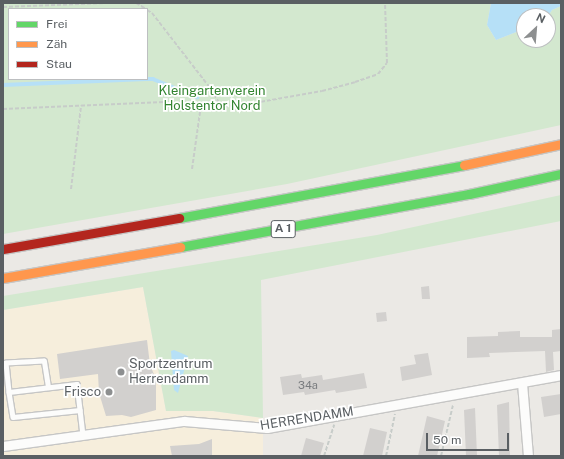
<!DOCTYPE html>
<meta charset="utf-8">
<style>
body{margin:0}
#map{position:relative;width:564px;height:459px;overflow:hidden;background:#ebe9e5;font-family:"Public Sans",sans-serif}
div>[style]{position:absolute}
.commercial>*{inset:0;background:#f6eedc}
.green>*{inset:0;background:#d3e8cf}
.water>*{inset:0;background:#b6e0f7}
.stream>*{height:3.5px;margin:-1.75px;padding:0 1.75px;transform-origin:1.75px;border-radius:1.75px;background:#b6e0f7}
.building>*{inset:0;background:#d2d0ce}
.path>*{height:2px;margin-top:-1px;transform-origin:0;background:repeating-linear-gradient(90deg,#c7ccc9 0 4px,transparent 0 6px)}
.roads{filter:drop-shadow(1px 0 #c6c6c5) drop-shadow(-1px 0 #c6c6c5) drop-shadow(0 1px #c6c6c5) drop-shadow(0 -1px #c6c6c5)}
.lane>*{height:4.5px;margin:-2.25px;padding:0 2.25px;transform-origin:2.25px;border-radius:2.25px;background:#fcfcfb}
.street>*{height:9px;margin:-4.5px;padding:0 4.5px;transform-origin:4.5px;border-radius:4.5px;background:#fcfcfb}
.fast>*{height:9px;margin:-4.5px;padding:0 4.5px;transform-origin:4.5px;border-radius:4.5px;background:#63d668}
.slow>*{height:9px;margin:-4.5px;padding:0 4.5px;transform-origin:4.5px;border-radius:4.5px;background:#ff974d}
.jam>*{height:9px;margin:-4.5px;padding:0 4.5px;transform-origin:4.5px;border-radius:4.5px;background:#b3261e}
.dots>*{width:11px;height:11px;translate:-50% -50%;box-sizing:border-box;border:2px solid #fff;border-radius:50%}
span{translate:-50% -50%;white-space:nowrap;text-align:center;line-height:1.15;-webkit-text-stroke:3.5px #fff;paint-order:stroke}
.number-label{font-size:11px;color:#797c7f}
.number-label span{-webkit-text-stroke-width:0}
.shield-label span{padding:1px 3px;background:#fff;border:1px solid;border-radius:3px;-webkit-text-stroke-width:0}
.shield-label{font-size:12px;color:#5a5f63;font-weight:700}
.park-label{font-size:13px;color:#328430}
.poi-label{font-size:13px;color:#5a5f63}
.left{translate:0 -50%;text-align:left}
.right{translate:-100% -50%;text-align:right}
.street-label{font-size:13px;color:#5a5f63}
.frame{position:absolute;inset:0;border:4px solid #5a5f63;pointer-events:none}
.legend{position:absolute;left:8px;top:8px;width:140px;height:72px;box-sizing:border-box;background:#fff;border:1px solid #bdbfc1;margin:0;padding:5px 7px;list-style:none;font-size:12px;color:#5a5f63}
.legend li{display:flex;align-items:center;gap:8px;height:20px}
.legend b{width:20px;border:1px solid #bdbfc1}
.north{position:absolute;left:516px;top:8px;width:40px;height:40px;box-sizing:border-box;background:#fff;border:1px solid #bdbfc1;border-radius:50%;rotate:26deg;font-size:11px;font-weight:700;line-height:16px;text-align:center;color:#5a5f63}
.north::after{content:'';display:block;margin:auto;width:14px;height:18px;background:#8d8f90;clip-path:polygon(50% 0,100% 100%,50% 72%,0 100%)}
.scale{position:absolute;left:426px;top:433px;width:83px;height:18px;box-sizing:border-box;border:2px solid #5a5f63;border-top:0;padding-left:5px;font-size:12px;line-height:14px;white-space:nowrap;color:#5a5f63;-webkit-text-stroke:3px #fff;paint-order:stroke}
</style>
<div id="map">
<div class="commercial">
<div style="clip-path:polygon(143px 287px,166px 411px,213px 411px,263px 418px,263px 456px,3px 456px,3px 310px)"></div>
</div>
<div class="green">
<div style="clip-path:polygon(evenodd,3px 3px,491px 3px,487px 25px,496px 40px,524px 29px,524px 40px,548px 40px,548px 16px,552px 10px,561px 6px,561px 125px,287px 184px,3px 234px,3px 3px,9px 9px,147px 9px,147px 79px,9px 79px,9px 9px)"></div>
<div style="clip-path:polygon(561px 195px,561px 221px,261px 280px,263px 418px,213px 411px,166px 411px,143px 287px,3px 310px,3px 296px,377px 235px)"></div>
</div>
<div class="water">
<div style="clip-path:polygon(491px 3px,561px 3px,561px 6px,552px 10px,548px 16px,524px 16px,524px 29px,496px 40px,487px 25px)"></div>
<div style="clip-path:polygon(174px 350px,188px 356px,178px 393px,174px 390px,171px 351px)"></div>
</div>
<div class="stream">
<div style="left:147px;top:79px;width:6px"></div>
<div style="left:153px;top:79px;width:48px;rotate:22.2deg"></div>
<div style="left:3px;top:85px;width:143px;rotate:-2.4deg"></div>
</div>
<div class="building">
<div style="clip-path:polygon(429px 286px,430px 299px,422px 299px,421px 287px)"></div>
<div style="clip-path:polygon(386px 312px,387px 321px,377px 322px,376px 313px)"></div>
<div style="clip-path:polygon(561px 329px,561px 351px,553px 352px,554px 370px,546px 372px,545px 351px,489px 353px,490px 357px,467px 358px,467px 337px,498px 336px,498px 332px,520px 331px,520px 337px,552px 337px,552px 330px)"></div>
<div style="clip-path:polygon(147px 340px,150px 365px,156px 379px,156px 410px,131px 417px,122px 415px,106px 416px,99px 393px,98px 374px,60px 379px,57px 354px)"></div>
<div style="clip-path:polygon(428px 353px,432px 375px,402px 381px,400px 367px,416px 364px,414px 355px)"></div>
<div style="clip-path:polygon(364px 373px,367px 388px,336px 393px,335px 390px,305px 395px,304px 392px,283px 395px,280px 377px,301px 374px,302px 378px,322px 375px,323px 380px)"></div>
<div style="clip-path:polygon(561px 394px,561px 414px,544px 417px,541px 397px)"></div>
<div style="clip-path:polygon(509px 402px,510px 456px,499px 456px,497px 405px)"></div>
<div style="clip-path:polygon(475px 408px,477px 456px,466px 456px,464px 410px)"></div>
<div style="clip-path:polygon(427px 416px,445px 421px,437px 456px,418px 456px)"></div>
<div style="clip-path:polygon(370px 428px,387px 432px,382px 456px,363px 456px)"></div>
<div style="clip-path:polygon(306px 438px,324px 443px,320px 456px,301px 456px)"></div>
<div style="clip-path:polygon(212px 439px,212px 456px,172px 456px,170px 446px,199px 444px)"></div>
</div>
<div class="path">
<div style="left:136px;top:3px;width:12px;rotate:31deg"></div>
<div style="left:3px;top:7px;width:103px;rotate:-2.2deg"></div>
<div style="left:147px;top:10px;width:6px;rotate:31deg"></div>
<div style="left:152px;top:13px;width:96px;rotate:52.2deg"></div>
<div style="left:211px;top:89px;width:20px;rotate:60deg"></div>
<div style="left:3px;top:109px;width:161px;rotate:-2.5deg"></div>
<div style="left:164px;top:102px;width:54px;rotate:5.3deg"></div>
<div style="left:218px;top:107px;width:25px;rotate:-5deg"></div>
<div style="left:243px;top:105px;width:80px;rotate:-10deg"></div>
<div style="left:322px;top:91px;width:34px;rotate:-15deg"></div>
<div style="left:355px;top:82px;width:24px;rotate:-19deg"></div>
<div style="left:378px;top:74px;width:14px;rotate:-51deg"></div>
<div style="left:387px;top:63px;width:60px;rotate:-91.9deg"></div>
<div style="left:192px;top:169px;width:65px;rotate:-82deg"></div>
<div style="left:71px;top:189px;width:84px;rotate:-83.1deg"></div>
<div style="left:324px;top:456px;width:33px;rotate:-72deg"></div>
<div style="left:386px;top:456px;width:43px;rotate:-77.9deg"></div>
<div style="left:441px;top:456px;width:52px;rotate:-76.8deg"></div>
</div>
<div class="roads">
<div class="lane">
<div style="left:48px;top:387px;width:26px;rotate:-99deg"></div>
<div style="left:44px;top:361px;width:38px;rotate:177deg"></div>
<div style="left:6px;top:363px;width:29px;rotate:84deg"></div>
<div style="left:9px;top:392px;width:68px;rotate:-6.7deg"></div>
<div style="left:77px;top:384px;width:51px;rotate:83.3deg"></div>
<div style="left:9px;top:392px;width:25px;rotate:81deg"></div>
<div style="left:13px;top:417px;width:67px;rotate:-6deg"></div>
</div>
<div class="street">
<div style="left:522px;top:383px;width:73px;rotate:85.3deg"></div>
<div style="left:3px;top:446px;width:183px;rotate:-7.9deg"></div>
<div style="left:184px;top:421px;width:83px;rotate:4.8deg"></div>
<div style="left:267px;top:428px;width:299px;rotate:-10.2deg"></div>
</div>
<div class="fast">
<div style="left:179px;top:218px;width:290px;rotate:-10.5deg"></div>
<div style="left:180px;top:247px;width:294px;rotate:-10.4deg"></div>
<div style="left:469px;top:194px;width:94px;rotate:-12.3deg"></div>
</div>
<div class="slow">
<div style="left:464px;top:165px;width:99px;rotate:-12.2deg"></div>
<div style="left:3px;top:278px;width:180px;rotate:-9.9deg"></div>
</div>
<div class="jam">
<div style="left:3px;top:249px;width:179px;rotate:-10deg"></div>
</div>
</div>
<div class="dots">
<div style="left:121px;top:372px;background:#8d8f90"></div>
<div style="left:109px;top:392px;background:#8d8f90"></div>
</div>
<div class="number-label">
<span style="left:308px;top:385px">34a</span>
</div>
<div class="shield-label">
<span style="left:283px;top:229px">A 1</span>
</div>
<div class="park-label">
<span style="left:212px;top:99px">Kleingartenverein<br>Holstentor Nord</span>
</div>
<div class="poi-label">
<span class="left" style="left:129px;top:372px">Sportzentrum<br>Herrendamm</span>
<span class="right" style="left:101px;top:392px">Frisco</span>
</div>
<div class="street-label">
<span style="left:307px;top:419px;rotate:-9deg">HERRENDAMM</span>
</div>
<div class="frame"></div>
<ul class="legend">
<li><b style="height:5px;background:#63d668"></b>Frei</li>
<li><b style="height:5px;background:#ff974d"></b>Zäh</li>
<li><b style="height:5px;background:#b3261e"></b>Stau</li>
</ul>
<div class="north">N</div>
<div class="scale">50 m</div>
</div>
